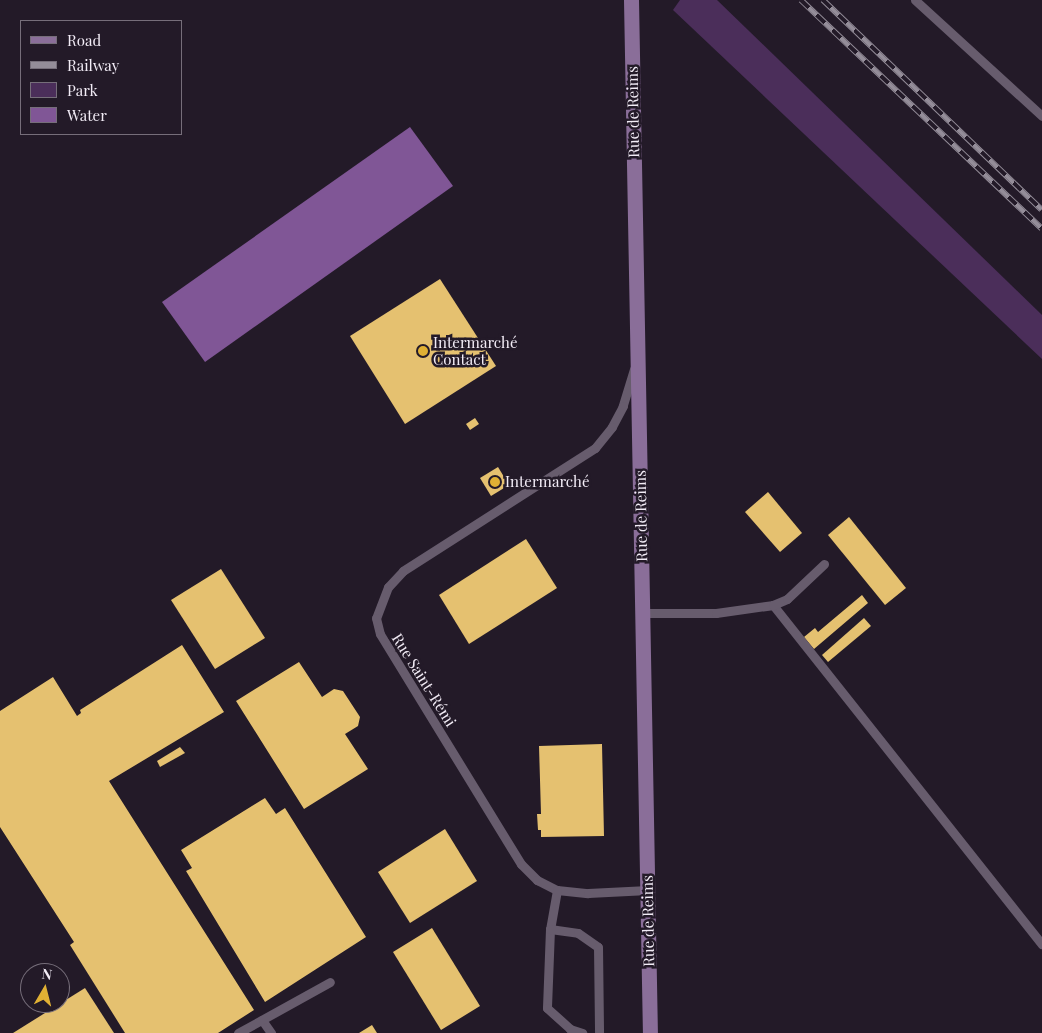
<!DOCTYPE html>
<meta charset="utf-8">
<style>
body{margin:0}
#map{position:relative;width:1042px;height:1033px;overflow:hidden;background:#231a28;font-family:"Playfair Display",serif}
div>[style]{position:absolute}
.green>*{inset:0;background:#4b2e5a}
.water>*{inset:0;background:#805696}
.building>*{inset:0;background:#e5c170}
.lane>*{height:9px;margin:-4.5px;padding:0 4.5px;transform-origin:4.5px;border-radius:4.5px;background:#675c6d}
.secondary>*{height:15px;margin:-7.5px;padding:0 7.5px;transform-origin:7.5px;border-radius:7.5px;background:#8a6e99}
.rail>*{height:5.5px;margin-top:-2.75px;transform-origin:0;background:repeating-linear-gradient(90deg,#231a28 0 11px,#948d99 0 22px);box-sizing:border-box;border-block:1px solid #948d99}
.dots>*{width:14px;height:14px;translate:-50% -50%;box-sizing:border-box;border:2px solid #231a28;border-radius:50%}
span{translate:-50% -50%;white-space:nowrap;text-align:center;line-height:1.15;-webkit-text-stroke:5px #231a28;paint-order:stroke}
.street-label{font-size:15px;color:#f2ecf6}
.poi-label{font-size:15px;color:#f2ecf6}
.left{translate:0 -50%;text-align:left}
.legend{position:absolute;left:20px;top:20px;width:162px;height:115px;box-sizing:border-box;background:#231a28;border:1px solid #766e7a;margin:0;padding:6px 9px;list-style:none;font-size:15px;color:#f2ecf6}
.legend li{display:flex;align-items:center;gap:10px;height:25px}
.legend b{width:25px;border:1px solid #766e7a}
.north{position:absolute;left:20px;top:963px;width:50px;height:50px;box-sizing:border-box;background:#231a28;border:1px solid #766e7a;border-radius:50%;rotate:8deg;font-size:14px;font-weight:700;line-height:20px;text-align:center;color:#f2ecf6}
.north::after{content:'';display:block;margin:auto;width:18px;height:22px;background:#e0b034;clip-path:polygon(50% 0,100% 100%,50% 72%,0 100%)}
</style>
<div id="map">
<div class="green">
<div style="clip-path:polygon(680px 0,717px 0,1042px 315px,1042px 359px,673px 10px)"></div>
</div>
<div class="water">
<div style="clip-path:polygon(410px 127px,453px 186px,205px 362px,162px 302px)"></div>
</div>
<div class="building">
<div style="clip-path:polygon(440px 279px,496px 366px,405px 424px,350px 336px)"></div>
<div style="clip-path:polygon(475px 418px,479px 424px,470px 430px,466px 424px)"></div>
<div style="clip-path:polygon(498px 467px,509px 485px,491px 496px,480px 478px)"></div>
<div style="clip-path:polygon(768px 492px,802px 533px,780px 552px,745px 512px)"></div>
<div style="clip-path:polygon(849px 517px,906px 588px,885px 605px,828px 535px)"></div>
<div style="clip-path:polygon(526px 539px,557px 588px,469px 644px,439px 595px)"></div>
<div style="clip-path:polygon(221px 569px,265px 638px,215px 669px,171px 600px)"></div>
<div style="clip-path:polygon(862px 595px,868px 603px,814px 649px,804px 637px,815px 628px,818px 632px)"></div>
<div style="clip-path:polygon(864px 618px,871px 626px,828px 662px,822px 655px)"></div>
<div style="clip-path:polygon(182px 645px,224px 712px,109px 781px,254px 1010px,218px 1033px,125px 1033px,70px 945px,74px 942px,0 827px,0 711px,53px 677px,77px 716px,81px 713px,80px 710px)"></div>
<div style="clip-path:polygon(299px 662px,322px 697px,334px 689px,343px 691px,360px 717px,358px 726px,345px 734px,368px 769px,304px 809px,236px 701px)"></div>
<div style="clip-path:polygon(602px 744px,604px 836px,541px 837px,541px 830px,538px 830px,537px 814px,541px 814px,539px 746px)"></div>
<div style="clip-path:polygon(180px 747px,185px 753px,160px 767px,157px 761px)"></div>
<div style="clip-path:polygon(265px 798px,276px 814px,285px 808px,366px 937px,265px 1002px,186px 871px,192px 868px,181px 850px)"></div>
<div style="clip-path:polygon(445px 829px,477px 881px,410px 923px,378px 872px)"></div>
<div style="clip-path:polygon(432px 928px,480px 1006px,441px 1030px,393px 952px)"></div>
<div style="clip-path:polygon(85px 988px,114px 1033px,13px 1033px)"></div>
<div style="clip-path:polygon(372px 1025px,377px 1033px,359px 1033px)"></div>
</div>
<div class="lane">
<div style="left:915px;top:0;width:172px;rotate:42.4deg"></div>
<div style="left:634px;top:369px;width:39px;rotate:107deg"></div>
<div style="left:623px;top:406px;width:24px;rotate:118deg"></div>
<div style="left:612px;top:427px;width:27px;rotate:129deg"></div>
<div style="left:595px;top:448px;width:228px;rotate:147.4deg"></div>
<div style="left:403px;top:571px;width:22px;rotate:133deg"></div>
<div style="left:388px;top:587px;width:33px;rotate:111deg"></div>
<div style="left:376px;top:618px;width:16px;rotate:76deg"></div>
<div style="left:380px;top:634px;width:270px;rotate:58.5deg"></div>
<div style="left:521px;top:864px;width:23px;rotate:45deg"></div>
<div style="left:537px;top:880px;width:22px;rotate:27deg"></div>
<div style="left:557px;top:890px;width:31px;rotate:6deg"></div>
<div style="left:588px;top:893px;width:60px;rotate:-2.9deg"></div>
<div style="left:773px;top:605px;width:433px;rotate:51.6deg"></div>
<div style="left:643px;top:613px;width:73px"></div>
<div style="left:716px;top:613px;width:58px;rotate:-8deg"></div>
<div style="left:773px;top:605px;width:15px;rotate:-23deg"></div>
<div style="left:787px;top:599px;width:51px;rotate:-43.4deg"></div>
<div style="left:557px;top:890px;width:40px;rotate:100deg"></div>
<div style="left:550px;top:929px;width:79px;rotate:92.2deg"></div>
<div style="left:547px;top:1008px;width:31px;rotate:42deg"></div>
<div style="left:570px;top:1029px;width:13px;rotate:18deg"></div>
<div style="left:550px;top:929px;width:28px;rotate:8deg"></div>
<div style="left:578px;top:933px;width:24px;rotate:35deg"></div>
<div style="left:598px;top:947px;width:86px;rotate:89.3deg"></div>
<div style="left:262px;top:1020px;width:16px;rotate:55deg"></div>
<div style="left:238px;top:1033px;width:105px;rotate:-29deg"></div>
</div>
<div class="secondary">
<div style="left:631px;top:0;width:1033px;rotate:88.95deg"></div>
</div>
<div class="rail">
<div style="left:801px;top:0;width:332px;rotate:43.5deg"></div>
<div style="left:823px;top:0;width:303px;rotate:43.8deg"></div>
</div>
<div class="dots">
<div style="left:423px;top:351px;background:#e0b034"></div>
<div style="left:495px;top:482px;background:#e0b034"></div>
</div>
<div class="street-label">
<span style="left:633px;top:112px;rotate:-91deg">Rue de Reims</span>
<span style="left:641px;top:516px;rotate:-91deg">Rue de Reims</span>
<span style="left:424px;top:680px;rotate:58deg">Rue Saint-Rémi</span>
<span style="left:648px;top:921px;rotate:-91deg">Rue de Reims</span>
</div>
<div class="poi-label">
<span class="left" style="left:433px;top:351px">Intermarché<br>Contact</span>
<span class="left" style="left:505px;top:482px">Intermarché</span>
</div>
<ul class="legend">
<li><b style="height:6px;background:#8a6e99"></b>Road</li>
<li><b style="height:6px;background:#948d99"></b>Railway</li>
<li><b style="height:14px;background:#4b2e5a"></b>Park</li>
<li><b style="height:14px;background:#805696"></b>Water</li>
</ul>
<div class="north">N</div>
</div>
